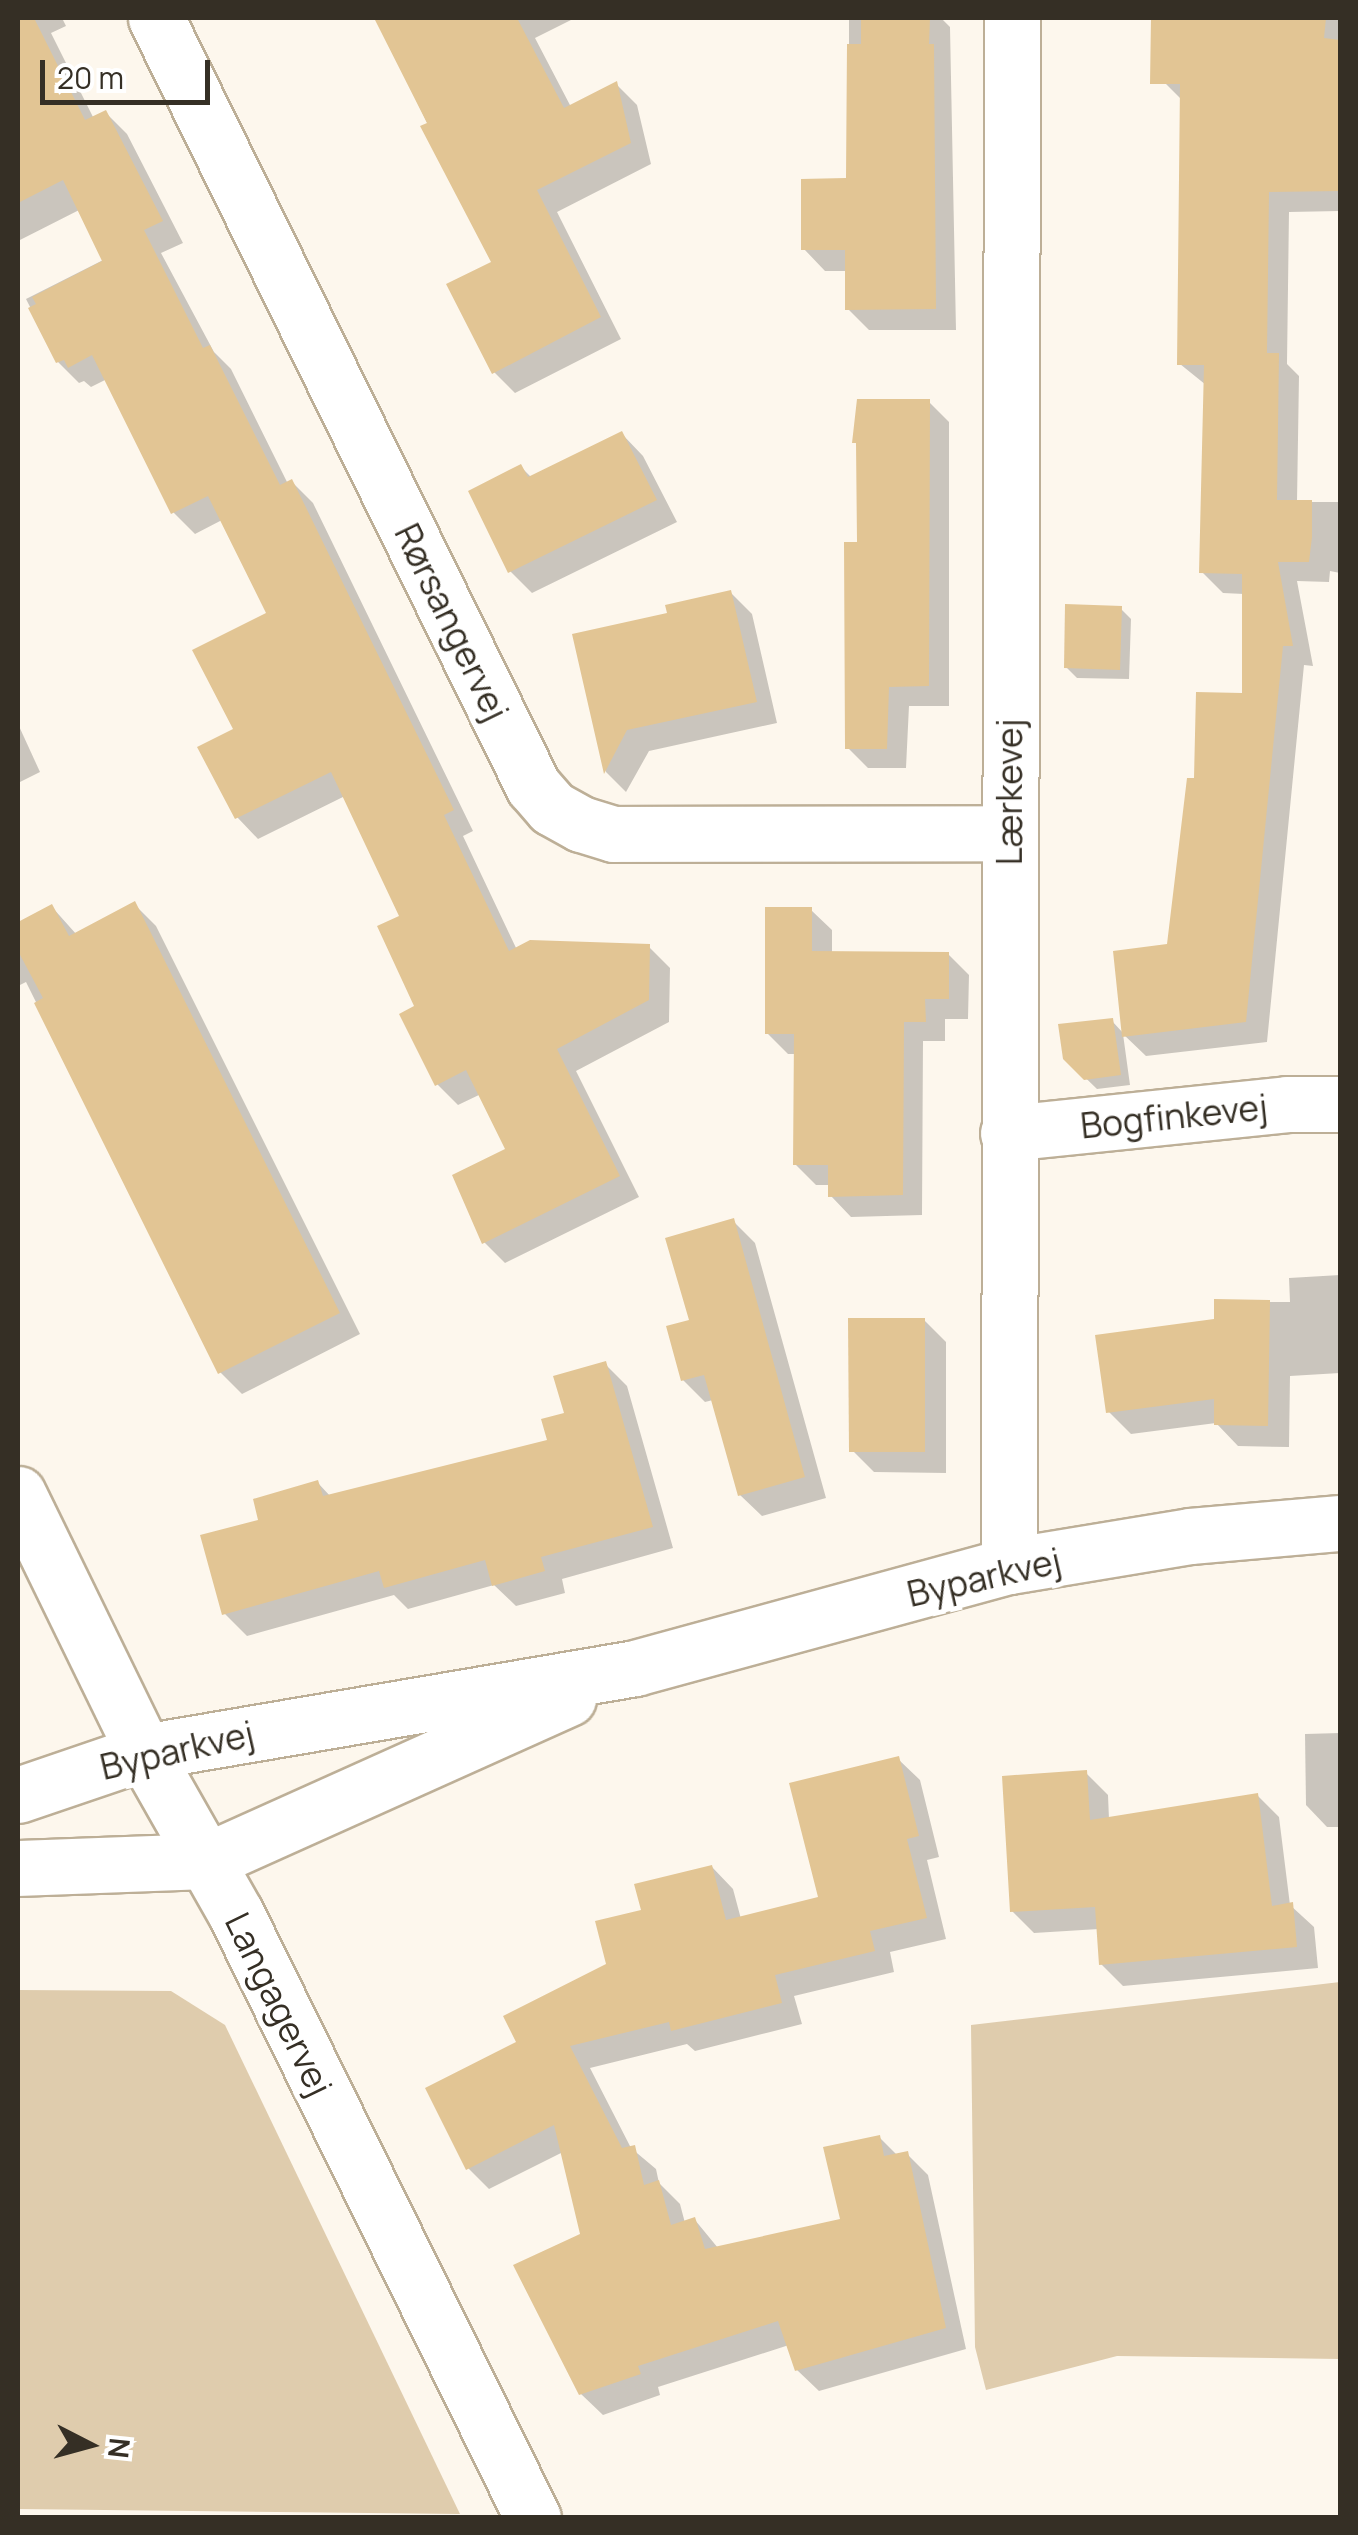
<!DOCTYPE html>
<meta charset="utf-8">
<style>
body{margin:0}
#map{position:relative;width:1358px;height:2535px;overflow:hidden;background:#fdf7ed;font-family:Manrope,sans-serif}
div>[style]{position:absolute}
.green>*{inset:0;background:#dfccad}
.shadow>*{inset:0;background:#0003}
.building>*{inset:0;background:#e2c594}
.roads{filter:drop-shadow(2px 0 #bdaf97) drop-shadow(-2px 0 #bdaf97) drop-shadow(0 2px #bdaf97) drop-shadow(0 -2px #bdaf97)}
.minor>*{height:55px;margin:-27.5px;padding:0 27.5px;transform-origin:27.5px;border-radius:27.5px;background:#fff}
.tertiary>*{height:55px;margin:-27.5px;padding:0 27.5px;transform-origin:27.5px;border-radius:27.5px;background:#fff}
span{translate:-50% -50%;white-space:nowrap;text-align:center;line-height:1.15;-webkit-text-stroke:10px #fff;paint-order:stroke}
.street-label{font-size:35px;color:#352f25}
.frame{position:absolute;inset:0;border:20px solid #352f25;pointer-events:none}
.north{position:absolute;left:40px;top:2395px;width:100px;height:100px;-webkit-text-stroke:8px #fff;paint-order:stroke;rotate:96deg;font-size:28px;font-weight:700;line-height:40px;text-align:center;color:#352f25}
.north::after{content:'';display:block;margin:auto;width:35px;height:45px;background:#352f25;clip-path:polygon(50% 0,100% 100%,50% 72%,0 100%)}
.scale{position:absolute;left:40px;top:60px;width:170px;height:45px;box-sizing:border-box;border:5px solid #352f25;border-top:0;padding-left:12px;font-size:30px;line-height:35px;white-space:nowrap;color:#352f25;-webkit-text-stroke:8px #fff;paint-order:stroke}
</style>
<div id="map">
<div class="green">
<div style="clip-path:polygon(1340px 1982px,1340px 2359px,1117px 2356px,986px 2390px,975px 2347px,971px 2025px)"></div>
<div style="clip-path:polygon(18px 1990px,171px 1991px,225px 2025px,460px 2514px,18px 2509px)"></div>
</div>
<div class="shadow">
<div style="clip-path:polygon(18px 18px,62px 18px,66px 26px,51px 33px,94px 119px,106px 113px,127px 134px,183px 243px,161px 253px,214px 352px,231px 369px,288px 484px,292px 482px,313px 503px,473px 831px,463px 836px,517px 950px,649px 947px,670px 968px,669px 1022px,576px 1071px,639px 1197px,505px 1263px,484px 1242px,509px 1150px,481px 1094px,458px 1105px,437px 1084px,402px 917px,345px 796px,258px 839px,237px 817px,236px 730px,270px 614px,222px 520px,195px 534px,174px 513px,107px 379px,91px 387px,84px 381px,79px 383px,58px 362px,26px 299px,117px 253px,89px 205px,18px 241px)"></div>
<div style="clip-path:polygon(377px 18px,575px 18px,535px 38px,571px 107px,616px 84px,637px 105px,651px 164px,557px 212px,621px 339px,515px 393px,494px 372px,494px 263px)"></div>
<div style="clip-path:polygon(849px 18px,941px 18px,950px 27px,956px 330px,869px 330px,848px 309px,847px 271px,825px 271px,804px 249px,849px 181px)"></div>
<div style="clip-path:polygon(1170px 18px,1340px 18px,1340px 211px,1289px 212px,1287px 364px,1299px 376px,1297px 502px,1340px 502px,1340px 573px,1330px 571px,1329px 582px,1297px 581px,1313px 666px,1304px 665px,1267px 1042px,1146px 1056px,1123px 1034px,1130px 1085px,1097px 1089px,1065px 1058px,1112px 1021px,1124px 1034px,1169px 946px,1197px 781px,1245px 695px,1244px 594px,1223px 593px,1202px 572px,1206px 385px,1180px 364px,1183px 101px,1165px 83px)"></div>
<div style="clip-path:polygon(929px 402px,949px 422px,949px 706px,909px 706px,906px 768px,868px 768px,848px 748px,859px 544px,858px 446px,855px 442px)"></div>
<div style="clip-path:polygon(622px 434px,643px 456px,677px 522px,532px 593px,510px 571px,521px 467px,532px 478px)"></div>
<div style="clip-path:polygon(730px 592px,752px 614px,777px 723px,649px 751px,626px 792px,606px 772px,575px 636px,670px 615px)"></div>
<div style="clip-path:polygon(1121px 609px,1131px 619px,1129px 679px,1077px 678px,1066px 667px)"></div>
<div style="clip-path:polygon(18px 724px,40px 772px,18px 783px)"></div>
<div style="clip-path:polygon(134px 904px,156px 926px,360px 1334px,242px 1394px,220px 1372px,26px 982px,18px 986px,18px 925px,52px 907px,77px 935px)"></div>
<div style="clip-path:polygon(811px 910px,832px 930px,832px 954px,948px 954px,969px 975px,968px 1019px,945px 1019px,945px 1041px,923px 1041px,922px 1215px,851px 1217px,831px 1196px,830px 1185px,816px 1185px,795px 1164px,796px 1054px,788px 1054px,767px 1033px)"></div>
<div style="clip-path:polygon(733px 1221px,755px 1243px,826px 1498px,762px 1516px,740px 1495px,713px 1400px,705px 1402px,683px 1380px,692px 1321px)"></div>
<div style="clip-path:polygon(1340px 1275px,1340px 1373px,1290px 1376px,1289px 1447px,1238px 1446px,1216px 1423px,1131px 1434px,1109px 1412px,1217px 1322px,1217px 1302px,1290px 1302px,1289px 1278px)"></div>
<div style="clip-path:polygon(924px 1320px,946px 1342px,946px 1473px,874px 1472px,852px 1450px)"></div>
<div style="clip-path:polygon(605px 1364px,627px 1386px,673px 1548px,562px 1579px,565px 1593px,516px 1606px,494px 1585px,408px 1609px,394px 1595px,247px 1636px,225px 1614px,261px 1522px,318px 1483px,331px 1497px,550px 1442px)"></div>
<div style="clip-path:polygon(1340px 1733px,1340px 1827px,1327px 1827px,1306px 1805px,1305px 1734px)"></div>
<div style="clip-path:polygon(898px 1759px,920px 1780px,939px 1857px,927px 1860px,946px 1939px,890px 1952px,894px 1972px,794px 1996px,802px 2024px,695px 2051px,687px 2044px,590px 2068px,631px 2148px,656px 2169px,659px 2183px,680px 2204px,685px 2223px,695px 2220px,718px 2248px,843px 2221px,879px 2137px,898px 2156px,907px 2154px,928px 2175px,966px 2349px,819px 2391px,797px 2370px,789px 2345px,658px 2387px,660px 2395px,603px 2415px,581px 2394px,582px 2235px,563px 2152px,489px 2189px,468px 2168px,519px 2043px,608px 1966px,644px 1912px,712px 1867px,733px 1889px,741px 1919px,821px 1899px)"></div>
<div style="clip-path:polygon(1086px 1773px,1108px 1795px,1109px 1819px,1257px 1795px,1279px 1817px,1290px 1905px,1314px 1927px,1318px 1968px,1123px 1986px,1101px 1964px,1099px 1929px,1034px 1933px,1012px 1911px)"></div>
</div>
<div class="building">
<div style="clip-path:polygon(18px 18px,34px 18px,85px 120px,106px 110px,163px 221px,144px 230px,203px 348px,210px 345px,280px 485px,292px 479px,454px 810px,444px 815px,509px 951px,530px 940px,650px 944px,649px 1000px,557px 1049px,620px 1176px,482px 1244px,452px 1175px,505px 1149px,466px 1070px,435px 1086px,399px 1014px,414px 1006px,377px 926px,399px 916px,331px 772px,235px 819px,197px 747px,233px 729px,192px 650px,266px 613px,208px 496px,171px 514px,92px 355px,68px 368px,64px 360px,56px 363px,28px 308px,36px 304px,32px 297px,102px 261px,63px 180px,18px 203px)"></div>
<div style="clip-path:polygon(374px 18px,517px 18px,564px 108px,617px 81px,631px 143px,537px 190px,601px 317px,492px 374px,446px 284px,491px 262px,420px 126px,427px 123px)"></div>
<div style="clip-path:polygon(861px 18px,930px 18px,929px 44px,934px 44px,936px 309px,845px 310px,845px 250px,801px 250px,801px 179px,846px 178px,847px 44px,861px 44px)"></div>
<div style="clip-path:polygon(1151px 18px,1326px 18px,1324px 38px,1340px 40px,1340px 191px,1269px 192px,1267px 353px,1279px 353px,1277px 500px,1312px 500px,1312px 537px,1309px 562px,1278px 562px,1293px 646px,1283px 646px,1246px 1022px,1122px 1037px,1113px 951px,1167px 944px,1187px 778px,1194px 778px,1196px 692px,1242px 693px,1242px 574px,1199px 573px,1204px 365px,1177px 365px,1180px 84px,1150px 84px)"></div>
<div style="clip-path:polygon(857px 399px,930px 399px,929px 686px,889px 687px,887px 749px,845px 749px,844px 542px,857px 542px,856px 443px,852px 443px)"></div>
<div style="clip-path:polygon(622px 431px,657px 500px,508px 573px,468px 491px,521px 464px,528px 477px)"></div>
<div style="clip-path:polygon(731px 590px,757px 702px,627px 730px,604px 774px,572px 634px,667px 613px,665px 605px)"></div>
<div style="clip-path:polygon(1065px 604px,1122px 606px,1120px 670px,1064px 668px)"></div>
<div style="clip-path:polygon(135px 901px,340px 1313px,218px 1374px,34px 1003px,43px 998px,18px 951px,18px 922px,52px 904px,69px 936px)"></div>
<div style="clip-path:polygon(765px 907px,812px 907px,812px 951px,949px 952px,949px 999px,925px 999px,926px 1022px,904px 1022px,903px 1195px,828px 1197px,828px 1165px,793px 1165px,794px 1034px,765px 1034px)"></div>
<div style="clip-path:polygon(1113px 1018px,1121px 1075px,1084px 1080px,1063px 1059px,1058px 1024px)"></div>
<div style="clip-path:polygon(734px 1218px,805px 1477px,738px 1496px,704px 1375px,681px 1381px,666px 1326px,689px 1320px,665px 1238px)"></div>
<div style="clip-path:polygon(1214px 1299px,1270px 1300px,1268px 1426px,1214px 1425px,1214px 1399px,1106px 1413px,1095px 1335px,1214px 1319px)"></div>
<div style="clip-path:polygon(848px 1318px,925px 1318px,925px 1452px,849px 1452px)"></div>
<div style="clip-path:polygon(606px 1361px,653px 1527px,541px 1557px,545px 1571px,492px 1586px,485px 1560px,384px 1588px,379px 1571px,222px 1615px,200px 1535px,258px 1520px,253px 1499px,318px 1480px,323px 1496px,547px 1440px,541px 1419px,564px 1413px,553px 1376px)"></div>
<div style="clip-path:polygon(899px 1756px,919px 1836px,907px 1839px,927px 1918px,870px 1931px,875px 1951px,775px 1975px,782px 2003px,671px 2031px,669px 2022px,570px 2046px,622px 2148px,635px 2145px,644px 2185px,659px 2180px,671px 2225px,695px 2217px,705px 2249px,840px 2219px,823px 2147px,880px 2135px,884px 2156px,908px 2151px,946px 2328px,795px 2371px,778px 2321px,638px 2366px,641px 2374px,579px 2395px,513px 2265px,580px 2234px,554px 2125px,466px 2170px,425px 2088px,516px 2042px,503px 2016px,606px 1964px,595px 1921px,641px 1910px,634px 1884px,712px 1865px,726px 1920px,818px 1897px,789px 1783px)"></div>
<div style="clip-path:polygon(1087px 1770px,1090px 1820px,1258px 1793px,1272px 1906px,1293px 1902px,1297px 1947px,1099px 1965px,1095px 1907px,1010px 1912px,1002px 1776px)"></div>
</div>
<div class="roads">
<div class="minor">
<div style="left:156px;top:18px;width:856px;rotate:63.85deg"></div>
<div style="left:533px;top:786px;width:29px;rotate:49deg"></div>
<div style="left:552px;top:808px;width:33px;rotate:29deg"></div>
<div style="left:581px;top:824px;width:34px;rotate:17deg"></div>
<div style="left:614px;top:834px;width:394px;rotate:-0.1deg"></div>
<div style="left:1008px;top:1133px;width:281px;rotate:-5.9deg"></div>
<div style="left:1287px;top:1104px;width:53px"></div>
<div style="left:18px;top:1494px;width:287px;rotate:64deg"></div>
<div style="left:144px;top:1752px;width:186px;rotate:60.4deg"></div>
<div style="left:236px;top:1914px;width:673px;rotate:63.82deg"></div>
<div style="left:1009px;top:1566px;width:1548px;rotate:-89.89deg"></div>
</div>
<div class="tertiary">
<div style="left:18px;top:1795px;width:133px;rotate:-18.8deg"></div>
<div style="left:144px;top:1752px;width:498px;rotate:-9.7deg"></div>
<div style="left:635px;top:1668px;width:388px;rotate:-15.3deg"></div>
<div style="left:1009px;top:1566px;width:183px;rotate:-9.4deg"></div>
<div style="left:1190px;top:1536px;width:151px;rotate:-5deg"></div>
<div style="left:18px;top:1868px;width:188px;rotate:-2.1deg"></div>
<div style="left:206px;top:1861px;width:397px;rotate:-24.2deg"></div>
</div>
</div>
<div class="street-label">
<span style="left:452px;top:622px;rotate:64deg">Rørsangervej</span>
<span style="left:1009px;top:792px;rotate:-90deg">Lærkevej</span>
<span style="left:1174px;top:1116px;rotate:-6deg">Bogfinkevej</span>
<span style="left:984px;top:1577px;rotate:-13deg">Byparkvej</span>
<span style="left:177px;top:1750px;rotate:-13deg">Byparkvej</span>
<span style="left:279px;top:2004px;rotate:64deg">Langagervej</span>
</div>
<div class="frame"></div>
<div class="north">N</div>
<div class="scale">20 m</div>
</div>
